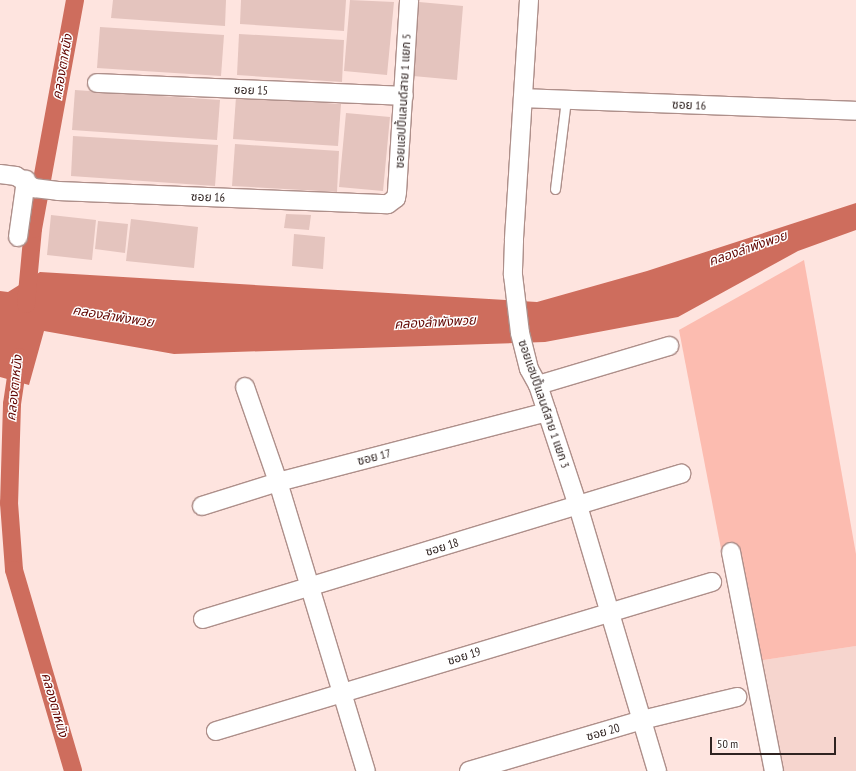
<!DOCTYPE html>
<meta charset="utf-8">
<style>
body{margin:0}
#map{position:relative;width:856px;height:771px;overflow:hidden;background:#fee4df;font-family:"PT Sans Narrow","Noto Sans Thai",sans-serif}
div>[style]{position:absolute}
.built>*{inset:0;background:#f6d5ce}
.green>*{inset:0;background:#fcbcb0}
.water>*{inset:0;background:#ce6d5d}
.canal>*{height:18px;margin:-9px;padding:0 9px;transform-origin:9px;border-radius:9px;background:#ce6d5d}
.building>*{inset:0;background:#e4c4be}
.roads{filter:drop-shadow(1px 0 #ae8f8a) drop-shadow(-1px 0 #ae8f8a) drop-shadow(0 1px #ae8f8a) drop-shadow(0 -1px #ae8f8a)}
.service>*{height:9px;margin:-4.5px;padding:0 4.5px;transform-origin:4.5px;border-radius:4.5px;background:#fff}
.minor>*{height:18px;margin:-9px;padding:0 9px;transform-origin:9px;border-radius:9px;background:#fff}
span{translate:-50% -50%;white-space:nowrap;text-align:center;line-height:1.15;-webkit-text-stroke:3px #fff;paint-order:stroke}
.street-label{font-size:12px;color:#2f2321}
.water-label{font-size:13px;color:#620500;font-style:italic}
.scale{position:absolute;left:710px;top:737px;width:126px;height:18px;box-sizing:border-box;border:2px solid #2f2321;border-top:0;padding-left:5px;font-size:12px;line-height:14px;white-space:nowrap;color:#2f2321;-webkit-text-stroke:3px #fff;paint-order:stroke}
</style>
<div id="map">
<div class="built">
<div style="clip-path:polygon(856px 646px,856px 771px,763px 771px,743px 663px)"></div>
</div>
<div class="green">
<div style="clip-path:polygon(804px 260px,856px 554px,856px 646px,743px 663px,679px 330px)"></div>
</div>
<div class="water">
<div style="clip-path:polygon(856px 203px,856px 230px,798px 251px,678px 317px,545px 342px,174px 354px,44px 331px,29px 385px,0 377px,0 291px,8px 292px,40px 272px,537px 302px,647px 271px)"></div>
</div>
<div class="canal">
<div style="left:26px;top:304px;width:75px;rotate:-84.7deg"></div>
<div style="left:33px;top:229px;width:233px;rotate:-79.6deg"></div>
<div style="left:19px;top:357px;width:48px;rotate:98.5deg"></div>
<div style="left:12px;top:404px;width:99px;rotate:91.7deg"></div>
<div style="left:9px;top:503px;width:67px;rotate:85.7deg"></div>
<div style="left:14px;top:570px;width:209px;rotate:73.6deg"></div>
</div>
<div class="building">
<div style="clip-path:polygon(113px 0,226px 0,225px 26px,111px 18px)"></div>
<div style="clip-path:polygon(241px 0,346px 0,344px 31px,240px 24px)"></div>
<div style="clip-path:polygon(350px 0,394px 2px,387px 75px,344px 71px)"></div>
<div style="clip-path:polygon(419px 2px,463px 6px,457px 80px,413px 76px)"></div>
<div style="clip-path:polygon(100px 27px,224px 35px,221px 76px,97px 68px)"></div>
<div style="clip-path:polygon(239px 34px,344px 40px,342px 82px,237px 75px)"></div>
<div style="clip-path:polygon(75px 90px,220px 100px,217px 140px,72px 130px)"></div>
<div style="clip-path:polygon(236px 97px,341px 104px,338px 146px,233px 139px)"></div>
<div style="clip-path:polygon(346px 113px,390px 117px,383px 191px,339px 187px)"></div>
<div style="clip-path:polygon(73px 136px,218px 145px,215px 186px,71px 176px)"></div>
<div style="clip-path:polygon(235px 144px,339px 151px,337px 192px,232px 186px)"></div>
<div style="clip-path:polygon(286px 214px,311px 215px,309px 230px,284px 228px)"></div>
<div style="clip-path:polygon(51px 215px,96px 220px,92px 260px,47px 255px)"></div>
<div style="clip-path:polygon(131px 219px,198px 227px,194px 268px,126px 261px)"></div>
<div style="clip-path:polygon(98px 221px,128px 224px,125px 253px,95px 249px)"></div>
<div style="clip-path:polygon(294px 234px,325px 237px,323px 269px,292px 266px)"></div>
</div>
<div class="roads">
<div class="service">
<div style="left:555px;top:189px;width:91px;rotate:-83deg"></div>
</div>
<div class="minor">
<div style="left:529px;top:0;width:241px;rotate:93.6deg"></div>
<div style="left:514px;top:241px;width:34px;rotate:92deg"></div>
<div style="left:513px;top:275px;width:58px;rotate:83.1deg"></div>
<div style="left:520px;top:333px;width:37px;rotate:76deg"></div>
<div style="left:529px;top:369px;width:18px;rotate:61deg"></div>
<div style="left:538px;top:385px;width:127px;rotate:71.7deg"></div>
<div style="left:578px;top:506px;width:277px;rotate:73.4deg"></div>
<div style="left:97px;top:83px;width:307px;rotate:2.4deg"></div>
<div style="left:523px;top:98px;width:333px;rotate:2.2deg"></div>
<div style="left:0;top:174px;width:16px;rotate:7deg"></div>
<div style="left:16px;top:176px;width:22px;rotate:34deg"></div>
<div style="left:34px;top:188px;width:24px;rotate:7deg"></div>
<div style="left:58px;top:191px;width:330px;rotate:2.3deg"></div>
<div style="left:388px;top:204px;width:10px;rotate:-37deg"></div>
<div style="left:396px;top:198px;width:6px;rotate:-81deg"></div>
<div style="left:397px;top:192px;width:192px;rotate:-86.4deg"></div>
<div style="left:18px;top:237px;width:58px;rotate:-82deg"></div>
<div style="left:538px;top:385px;width:137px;rotate:-16.6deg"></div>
<div style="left:245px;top:387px;width:101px;rotate:70.8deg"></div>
<div style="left:278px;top:482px;width:302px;rotate:73.1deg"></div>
<div style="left:202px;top:506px;width:80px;rotate:-17.5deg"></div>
<div style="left:278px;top:482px;width:278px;rotate:-14.6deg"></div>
<div style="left:731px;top:552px;width:223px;rotate:78.9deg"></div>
<div style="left:203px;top:619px;width:500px;rotate:-16.9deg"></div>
<div style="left:216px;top:731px;width:518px;rotate:-16.72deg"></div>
<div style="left:469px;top:771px;width:180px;rotate:-16.4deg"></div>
<div style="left:642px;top:720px;width:98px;rotate:-13.6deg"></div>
</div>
</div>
<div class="street-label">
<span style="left:251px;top:90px;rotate:2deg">ซอย 15</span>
<span style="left:403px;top:101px;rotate:-87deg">ซอยแฮปปี้แลนด์สาย 1 แยก 5</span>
<span style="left:689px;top:105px;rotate:2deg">ซอย 16</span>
<span style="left:208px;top:197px;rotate:2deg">ซอย 16</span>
<span style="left:544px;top:404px;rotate:71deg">ซอยแฮปปี้แลนด์สาย 1 แยก 3</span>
<span style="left:374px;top:457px;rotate:-15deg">ซอย 17</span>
<span style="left:442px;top:547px;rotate:-17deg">ซอย 18</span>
<span style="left:464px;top:656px;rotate:-17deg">ซอย 19</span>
<span style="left:603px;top:732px;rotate:-16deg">ซอย 20</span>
</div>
<div class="water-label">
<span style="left:63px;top:67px;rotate:-80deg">คลองตาหนัง</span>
<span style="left:748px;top:249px;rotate:-19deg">คลองลำพังพวย</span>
<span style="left:113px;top:317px;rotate:9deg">คลองลำพังพวย</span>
<span style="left:435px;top:323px;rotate:-3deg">คลองลำพังพวย</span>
<span style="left:15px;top:388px;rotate:-84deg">คลองตาหนัง</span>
<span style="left:54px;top:705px;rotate:74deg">คลองตาหนัง</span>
</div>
<div class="scale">50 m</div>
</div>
